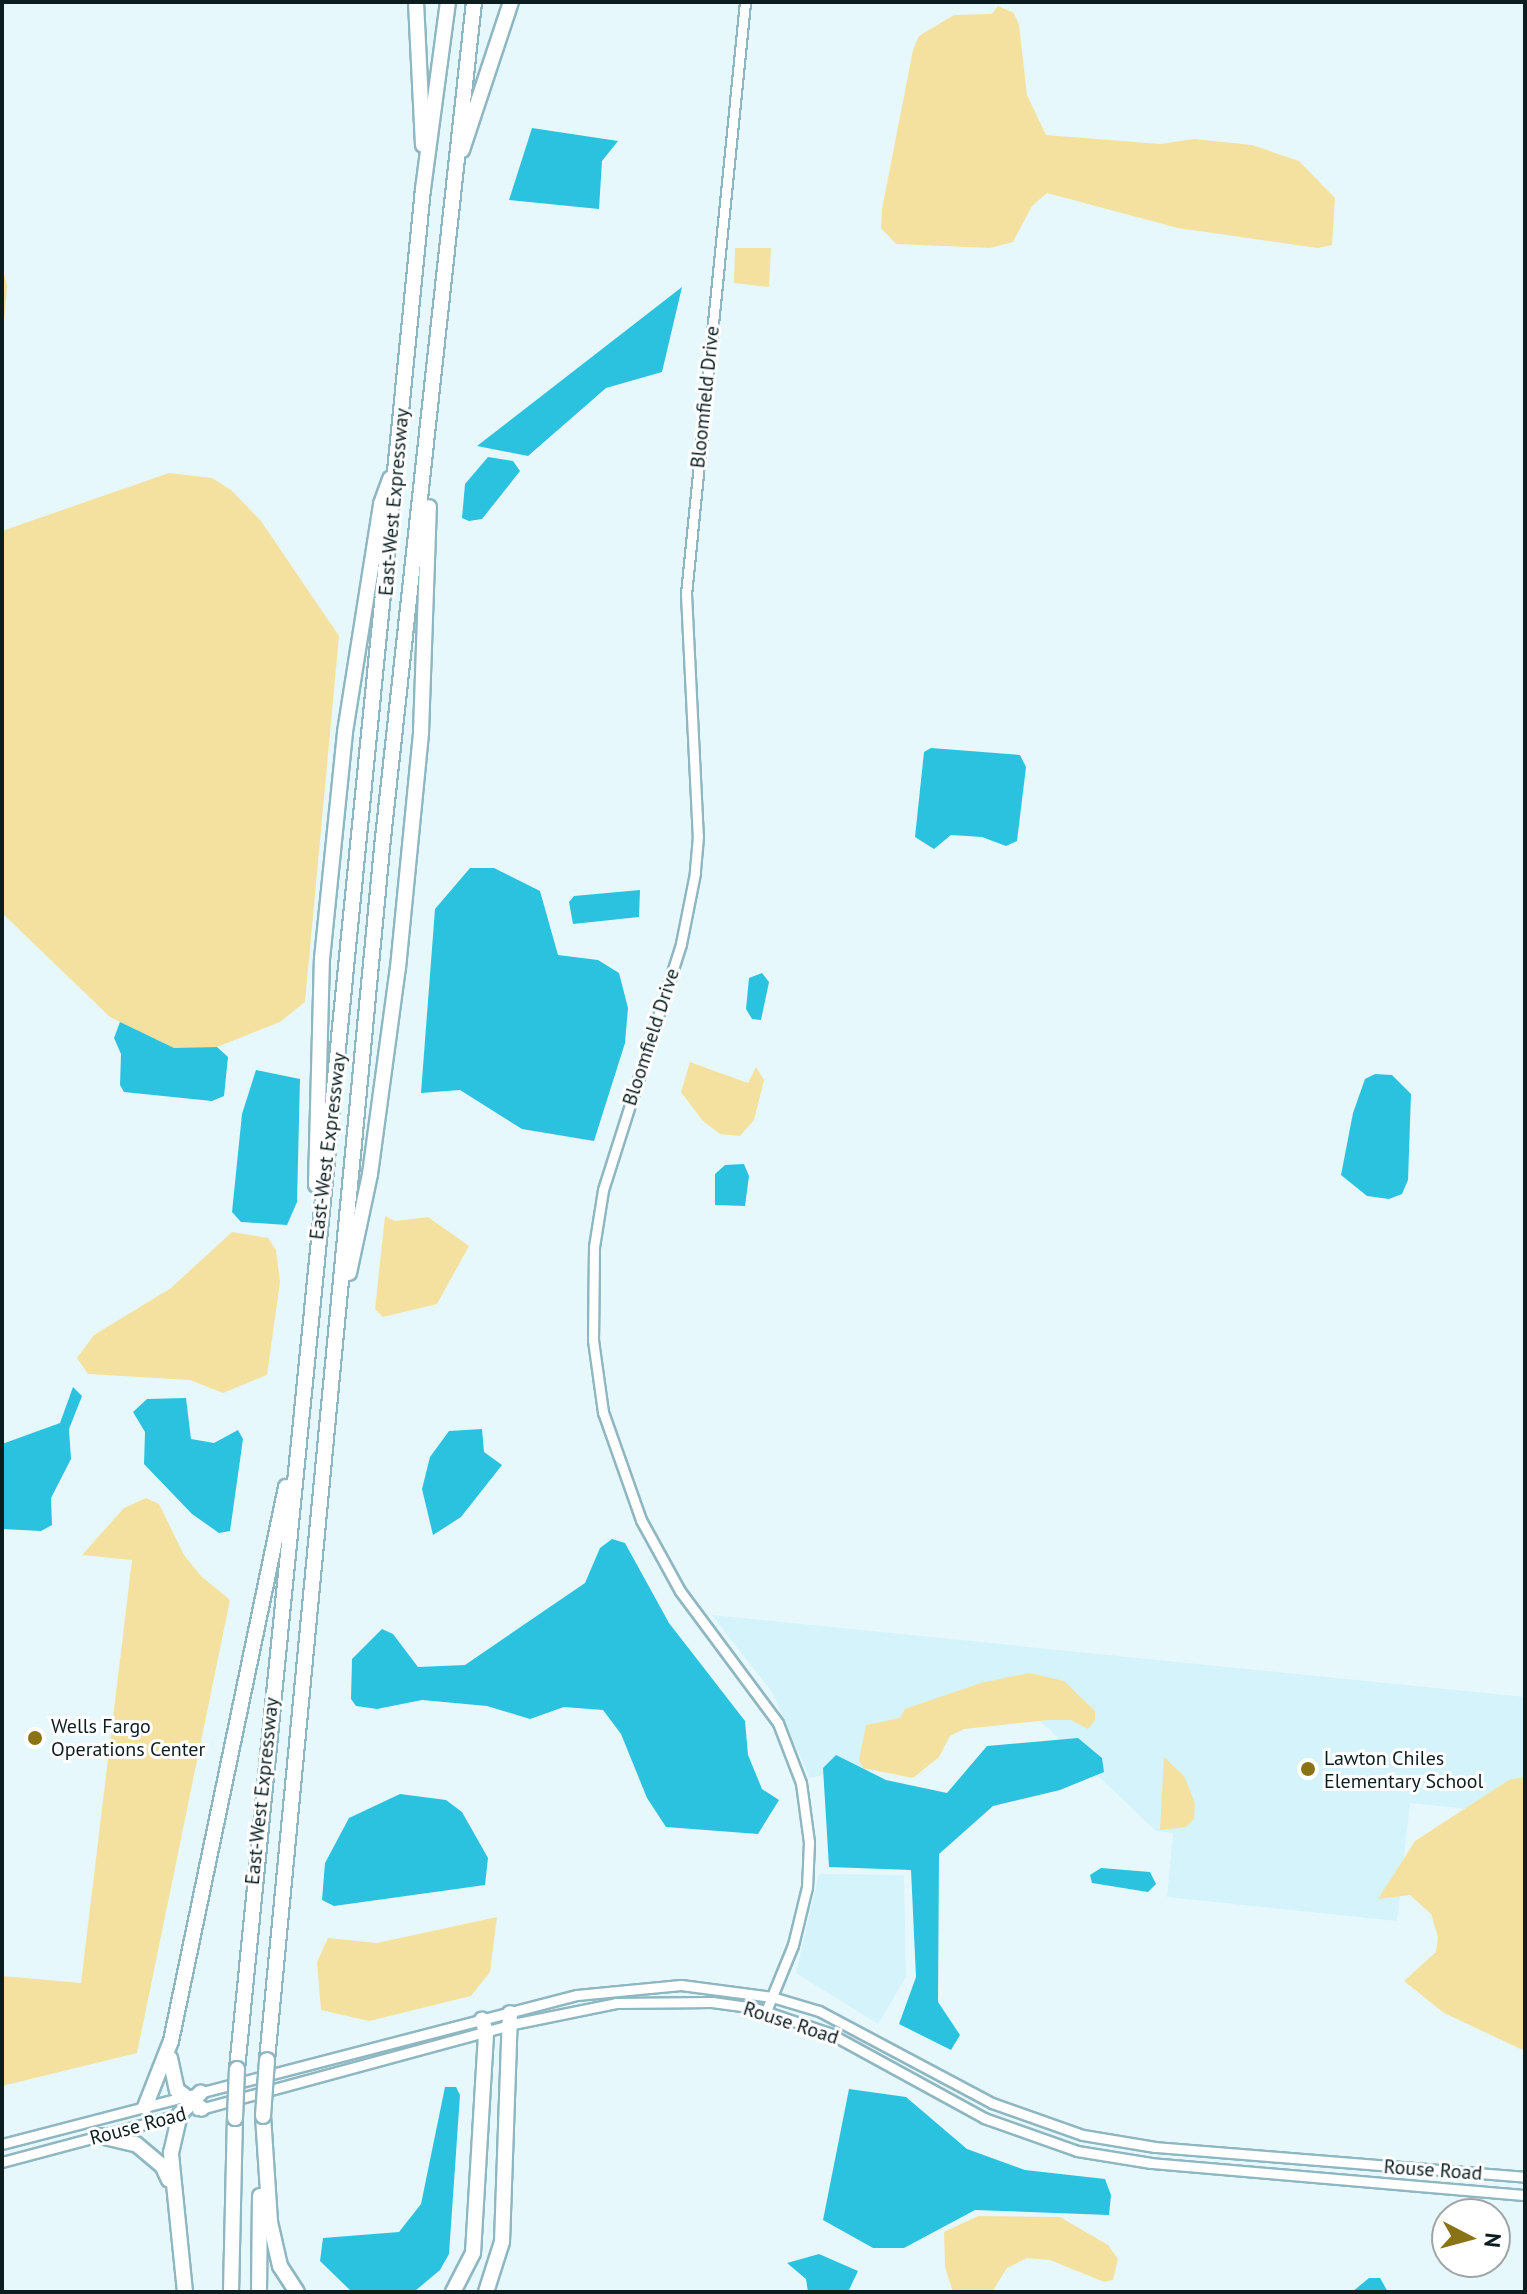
<!DOCTYPE html>
<style>
body{margin:0}
#map{position:relative;width:1527px;height:2294px;overflow:hidden;background:#e7f8fc;font-family:"PT Sans",sans-serif}
div>[style]{position:absolute}
.built>*{inset:0;background:#d4f3fa}
.green>*{inset:0;background:#f4e1a0}
.water>*{inset:0;background:#2bc2df}
.roads{filter:drop-shadow(2px 0 #8eb7c1) drop-shadow(-2px 0 #8eb7c1) drop-shadow(0 2px #8eb7c1) drop-shadow(0 -2px #8eb7c1)}
.minor>*{height:9px;margin:-4.5px;padding:0 4.5px;transform-origin:4.5px;border-radius:4.5px;background:#fff}
.highway>*{height:14px;margin:-7px;padding:0 7px;transform-origin:7px;border-radius:7px;background:#fff}
.bridges{filter:drop-shadow(2px 0 #8eb7c1) drop-shadow(-2px 0 #8eb7c1) drop-shadow(0 2px #8eb7c1) drop-shadow(0 -2px #8eb7c1)}
.highway-bridge>*{height:14px;margin:-7px;padding:0 7px;transform-origin:7px;border-radius:7px;background:#fff}
.dots>*{width:22px;height:22px;translate:-50% -50%;box-sizing:border-box;border:4px solid #fff;border-radius:50%}
span{translate:-50% -50%;white-space:nowrap;text-align:center;line-height:1.15;-webkit-text-stroke:6px #fff;paint-order:stroke}
.street-label{font-size:20px;color:#0c1d20}
.poi-label{font-size:20px;color:#0c1d20}
.left{translate:0 -50%;text-align:left}
.frame{position:absolute;inset:0;border:4px solid #0c1d20;pointer-events:none}
.north{position:absolute;left:1431px;top:2198px;width:80px;height:80px;box-sizing:border-box;background:#fff;border:2px solid #9ea5a6;border-radius:50%;rotate:96deg;font-size:22px;font-weight:700;line-height:32px;text-align:center;color:#0c1d20}
.north::after{content:'';display:block;margin:auto;width:28px;height:36px;background:#8a7315;clip-path:polygon(50% 0,100% 100%,50% 72%,0 100%)}
</style>
<div id="map">
<div class="built">
<div style="clip-path:polygon(712px 1615px,1525px 1697px,1525px 1815px,1410px 1803px,1397px 1921px,1167px 1897px,1173px 1833px,1156px 1831px,1035px 1716px,928px 1731px,872px 1764px,810px 1778px,772px 1692px)"></div>
<div style="clip-path:polygon(819px 1874px,904px 1875px,906px 1977px,878px 2024px,796px 1973px)"></div>
</div>
<div class="green">
<div style="clip-path:polygon(998px 6px,1014px 13px,1019px 25px,1027px 95px,1046px 135px,1160px 144px,1194px 139px,1252px 145px,1299px 161px,1335px 198px,1332px 245px,1318px 248px,1178px 228px,1047px 193px,1032px 206px,1013px 242px,990px 248px,896px 244px,881px 228px,882px 209px,913px 50px,919px 36px,954px 15px,992px 14px)"></div>
<div style="clip-path:polygon(735px 248px,771px 248px,769px 287px,734px 283px)"></div>
<div style="clip-path:polygon(2px 266px,7px 286px,2px 347px)"></div>
<div style="clip-path:polygon(169px 473px,212px 478px,231px 490px,261px 521px,339px 636px,305px 1002px,280px 1022px,217px 1047px,174px 1049px,110px 1017px,2px 913px,2px 531px)"></div>
<div style="clip-path:polygon(690px 1062px,748px 1083px,756px 1067px,764px 1080px,754px 1120px,740px 1136px,720px 1134px,703px 1121px,681px 1092px)"></div>
<div style="clip-path:polygon(385px 1216px,395px 1221px,428px 1217px,469px 1246px,437px 1304px,383px 1317px,375px 1309px)"></div>
<div style="clip-path:polygon(232px 1232px,268px 1238px,276px 1250px,280px 1282px,267px 1375px,223px 1393px,190px 1380px,88px 1374px,77px 1358px,94px 1335px,171px 1288px)"></div>
<div style="clip-path:polygon(146px 1498px,159px 1504px,184px 1555px,201px 1576px,230px 1600px,137px 2053px,2px 2086px,2px 1976px,81px 1983px,132px 1560px,82px 1555px,124px 1508px)"></div>
<div style="clip-path:polygon(1029px 1673px,1064px 1681px,1095px 1711px,1095px 1720px,1088px 1729px,1071px 1720px,1049px 1720px,964px 1729px,950px 1736px,939px 1757px,913px 1778px,863px 1768px,859px 1760px,866px 1725px,900px 1718px,905px 1709px,981px 1683px)"></div>
<div style="clip-path:polygon(1164px 1757px,1184px 1776px,1195px 1803px,1194px 1819px,1186px 1827px,1160px 1830px)"></div>
<div style="clip-path:polygon(1525px 1777px,1525px 2051px,1444px 2013px,1404px 1981px,1436px 1952px,1438px 1937px,1431px 1914px,1410px 1895px,1378px 1899px,1415px 1841px,1509px 1780px)"></div>
<div style="clip-path:polygon(497px 1917px,490px 1972px,471px 1996px,369px 2021px,321px 2010px,317px 1962px,328px 1938px,377px 1943px)"></div>
<div style="clip-path:polygon(978px 2216px,1060px 2217px,1108px 2245px,1118px 2259px,1113px 2280px,1104px 2282px,1050px 2260px,1027px 2258px,1007px 2268px,992px 2292px,953px 2292px,945px 2267px,944px 2232px)"></div>
</div>
<div class="water">
<div style="clip-path:polygon(532px 128px,618px 141px,602px 161px,599px 209px,509px 200px)"></div>
<div style="clip-path:polygon(682px 287px,662px 372px,606px 388px,528px 456px,477px 446px)"></div>
<div style="clip-path:polygon(488px 457px,513px 461px,520px 471px,482px 519px,469px 521px,462px 518px,465px 484px)"></div>
<div style="clip-path:polygon(931px 748px,1020px 755px,1026px 767px,1017px 841px,1006px 846px,982px 837px,951px 835px,934px 849px,915px 837px,924px 752px)"></div>
<div style="clip-path:polygon(470px 868px,494px 868px,540px 891px,558px 955px,598px 960px,619px 973px,628px 1008px,625px 1043px,594px 1141px,522px 1129px,460px 1090px,421px 1093px,435px 909px)"></div>
<div style="clip-path:polygon(640px 890px,639px 917px,573px 924px,569px 902px,574px 896px)"></div>
<div style="clip-path:polygon(762px 973px,769px 982px,761px 1020px,752px 1019px,746px 1009px,749px 978px)"></div>
<div style="clip-path:polygon(120px 1022px,174px 1048px,217px 1047px,228px 1057px,224px 1096px,212px 1101px,124px 1092px,120px 1085px,121px 1054px,114px 1038px)"></div>
<div style="clip-path:polygon(256px 1070px,300px 1079px,297px 1202px,287px 1225px,241px 1222px,232px 1212px,242px 1114px)"></div>
<div style="clip-path:polygon(1375px 1074px,1392px 1075px,1411px 1094px,1408px 1180px,1402px 1194px,1389px 1199px,1367px 1196px,1341px 1175px,1353px 1113px,1365px 1079px)"></div>
<div style="clip-path:polygon(744px 1164px,749px 1176px,745px 1206px,715px 1205px,715px 1174px,725px 1165px)"></div>
<div style="clip-path:polygon(73px 1387px,82px 1396px,69px 1429px,71px 1459px,51px 1498px,52px 1525px,41px 1531px,2px 1529px,2px 1444px,60px 1423px)"></div>
<div style="clip-path:polygon(186px 1398px,191px 1439px,214px 1443px,238px 1430px,243px 1439px,230px 1531px,219px 1533px,192px 1514px,144px 1464px,145px 1432px,133px 1412px,147px 1399px)"></div>
<div style="clip-path:polygon(482px 1429px,484px 1452px,502px 1465px,461px 1517px,433px 1535px,422px 1489px,430px 1457px,449px 1431px)"></div>
<div style="clip-path:polygon(612px 1539px,625px 1543px,669px 1623px,745px 1721px,748px 1755px,762px 1789px,779px 1800px,758px 1834px,666px 1827px,647px 1798px,621px 1734px,603px 1710px,564px 1707px,530px 1719px,487px 1706px,422px 1700px,377px 1709px,356px 1706px,351px 1699px,352px 1659px,382px 1629px,393px 1634px,418px 1667px,465px 1665px,585px 1583px,600px 1548px)"></div>
<div style="clip-path:polygon(1078px 1738px,1102px 1758px,1104px 1772px,1060px 1790px,993px 1806px,939px 1854px,938px 2002px,960px 2035px,951px 2050px,899px 2024px,916px 1977px,911px 1870px,829px 1867px,823px 1768px,836px 1755px,886px 1780px,947px 1793px,987px 1746px)"></div>
<div style="clip-path:polygon(400px 1794px,446px 1800px,462px 1812px,488px 1858px,485px 1885px,334px 1906px,322px 1900px,325px 1863px,349px 1818px)"></div>
<div style="clip-path:polygon(1101px 1868px,1150px 1872px,1156px 1884px,1148px 1892px,1092px 1883px,1090px 1875px)"></div>
<div style="clip-path:polygon(445px 2087px,456px 2087px,460px 2095px,449px 2254px,440px 2270px,415px 2291px,352px 2292px,320px 2261px,323px 2238px,399px 2232px,421px 2204px)"></div>
<div style="clip-path:polygon(849px 2089px,906px 2097px,967px 2149px,1025px 2170px,1105px 2179px,1111px 2195px,1109px 2215px,975px 2210px,904px 2248px,873px 2248px,823px 2220px)"></div>
<div style="clip-path:polygon(819px 2254px,858px 2271px,848px 2292px,808px 2292px,806px 2279px,787px 2263px)"></div>
<div style="clip-path:polygon(1369px 2278px,1380px 2278px,1388px 2292px,1352px 2292px)"></div>
</div>
<div class="roads">
<div class="minor">
<div style="left:745px;top:2px;width:595px;rotate:95.69deg"></div>
<div style="left:686px;top:594px;width:242px;rotate:87.2deg"></div>
<div style="left:698px;top:836px;width:37px;rotate:95deg"></div>
<div style="left:695px;top:873px;width:72px;rotate:101.2deg"></div>
<div style="left:681px;top:944px;width:258px;rotate:107.6deg"></div>
<div style="left:603px;top:1190px;width:58px;rotate:99deg"></div>
<div style="left:594px;top:1247px;width:93px;rotate:90.6deg"></div>
<div style="left:593px;top:1340px;width:73px;rotate:82.1deg"></div>
<div style="left:603px;top:1412px;width:114px;rotate:70.6deg"></div>
<div style="left:641px;top:1520px;width:81px;rotate:61.2deg"></div>
<div style="left:680px;top:1591px;width:164px;rotate:53.4deg"></div>
<div style="left:778px;top:1723px;width:64px;rotate:69deg"></div>
<div style="left:801px;top:1783px;width:60px;rotate:82.3deg"></div>
<div style="left:809px;top:1842px;width:45px;rotate:92.5deg"></div>
<div style="left:807px;top:1887px;width:60px;rotate:103.6deg"></div>
<div style="left:793px;top:1945px;width:71px;rotate:112.2deg"></div>
<div style="left:197px;top:2110px;width:327px;rotate:-15.2deg"></div>
<div style="left:513px;top:2024px;width:105px;rotate:-11.5deg"></div>
<div style="left:616px;top:2003px;width:96px;rotate:-0.6deg"></div>
<div style="left:712px;top:2002px;width:43px;rotate:7.9deg"></div>
<div style="left:755px;top:2008px;width:78px;rotate:18.7deg"></div>
<div style="left:829px;top:2033px;width:177px;rotate:28.7deg"></div>
<div style="left:984px;top:2118px;width:99px;rotate:19.5deg"></div>
<div style="left:1077px;top:2151px;width:75px;rotate:9.2deg"></div>
<div style="left:1151px;top:2163px;width:375px;rotate:4.9deg"></div>
<div style="left:2px;top:2144px;width:594px;rotate:-14.53deg"></div>
<div style="left:577px;top:1995px;width:104px;rotate:-5.5deg"></div>
<div style="left:681px;top:1985px;width:92px;rotate:7.5deg"></div>
<div style="left:772px;top:1997px;width:49px;rotate:16.6deg"></div>
<div style="left:819px;top:2011px;width:196px;rotate:28deg"></div>
<div style="left:992px;top:2103px;width:96px;rotate:19.4deg"></div>
<div style="left:1083px;top:2135px;width:73px;rotate:9.5deg"></div>
<div style="left:1155px;top:2147px;width:371px;rotate:4.6deg"></div>
<div style="left:2px;top:2162px;width:187px;rotate:-14.9deg"></div>
</div>
<div class="highway">
<div style="left:416px;top:2px;width:143px;rotate:87.2deg"></div>
<div style="left:462px;top:150px;width:156px;rotate:-71.7deg"></div>
<div style="left:316px;top:1185px;width:226px;rotate:-88.5deg"></div>
<div style="left:322px;top:959px;width:228px;rotate:-84.2deg"></div>
<div style="left:345px;top:732px;width:231px;rotate:-81deg"></div>
<div style="left:381px;top:504px;width:27px;rotate:-70deg"></div>
<div style="left:349px;top:1273px;width:101px;rotate:-78deg"></div>
<div style="left:370px;top:1174px;width:208px;rotate:-82.3deg"></div>
<div style="left:398px;top:968px;width:237px;rotate:-84.4deg"></div>
<div style="left:421px;top:732px;width:225px;rotate:-88deg"></div>
<div style="left:170px;top:2058px;width:33px;rotate:78deg"></div>
<div style="left:177px;top:2090px;width:31px;rotate:37deg"></div>
<div style="left:267px;top:2060px;width:1227px;rotate:-84.58deg"></div>
<div style="left:383px;top:838px;width:841px;rotate:-83.79deg"></div>
<div style="left:237px;top:2069px;width:1889px;rotate:-84.35deg"></div>
<div style="left:423px;top:189px;width:189px;rotate:-82.4deg"></div>
<div style="left:145px;top:2107px;width:71px;rotate:-68.5deg"></div>
<div style="left:171px;top:2041px;width:566px;rotate:-78.27deg"></div>
<div style="left:263px;top:2116px;width:106px;rotate:86.2deg"></div>
<div style="left:270px;top:2222px;width:45px;rotate:77.2deg"></div>
<div style="left:280px;top:2266px;width:31px;rotate:57deg"></div>
<div style="left:100px;top:2136px;width:37px;rotate:13deg"></div>
<div style="left:136px;top:2144px;width:35px;rotate:40deg"></div>
<div style="left:163px;top:2167px;width:14px;rotate:65deg"></div>
<div style="left:185px;top:2292px;width:140px;rotate:-95.8deg"></div>
<div style="left:171px;top:2153px;width:40px;rotate:-77deg"></div>
<div style="left:180px;top:2114px;width:30px;rotate:-46deg"></div>
<div style="left:231px;top:2292px;width:174px;rotate:-88.7deg"></div>
<div style="left:259px;top:2292px;width:96px;rotate:-89.4deg"></div>
<div style="left:453px;top:2292px;width:44px;rotate:-62.9deg"></div>
<div style="left:473px;top:2253px;width:221px;rotate:-86.6deg"></div>
<div style="left:486px;top:2032px;width:13px;rotate:-108deg"></div>
<div style="left:486px;top:2292px;width:52px;rotate:-72.3deg"></div>
<div style="left:502px;top:2242px;width:229px;rotate:-88deg"></div>
</div>
</div>
<div class="bridges">
<div class="highway-bridge">
<div style="left:263px;top:2116px;width:56px;rotate:-85.9deg"></div>
<div style="left:235px;top:2118px;width:49px;rotate:-87.7deg"></div>
</div>
</div>
<div class="dots">
<div style="left:35px;top:1738px;background:#8a7315"></div>
<div style="left:1308px;top:1769px;background:#8a7315"></div>
</div>
<div class="street-label">
<span style="left:705px;top:397px;rotate:-84deg">Bloomfield Drive</span>
<span style="left:394px;top:502px;rotate:-85deg">East-West Expressway</span>
<span style="left:651px;top:1037px;rotate:-72deg">Bloomfield Drive</span>
<span style="left:328px;top:1146px;rotate:-83deg">East-West Expressway</span>
<span style="left:262px;top:1791px;rotate:-84deg">East-West Expressway</span>
<span style="left:791px;top:2023px;rotate:18deg">Rouse Road</span>
<span style="left:138px;top:2126px;rotate:-15deg">Rouse Road</span>
<span style="left:1433px;top:2170px;rotate:4deg">Rouse Road</span>
</div>
<div class="poi-label">
<span class="left" style="left:51px;top:1738px">Wells Fargo<br>Operations Center</span>
<span class="left" style="left:1324px;top:1770px">Lawton Chiles<br>Elementary School</span>
</div>
<div class="frame"></div>
<div class="north">N</div>
</div>
